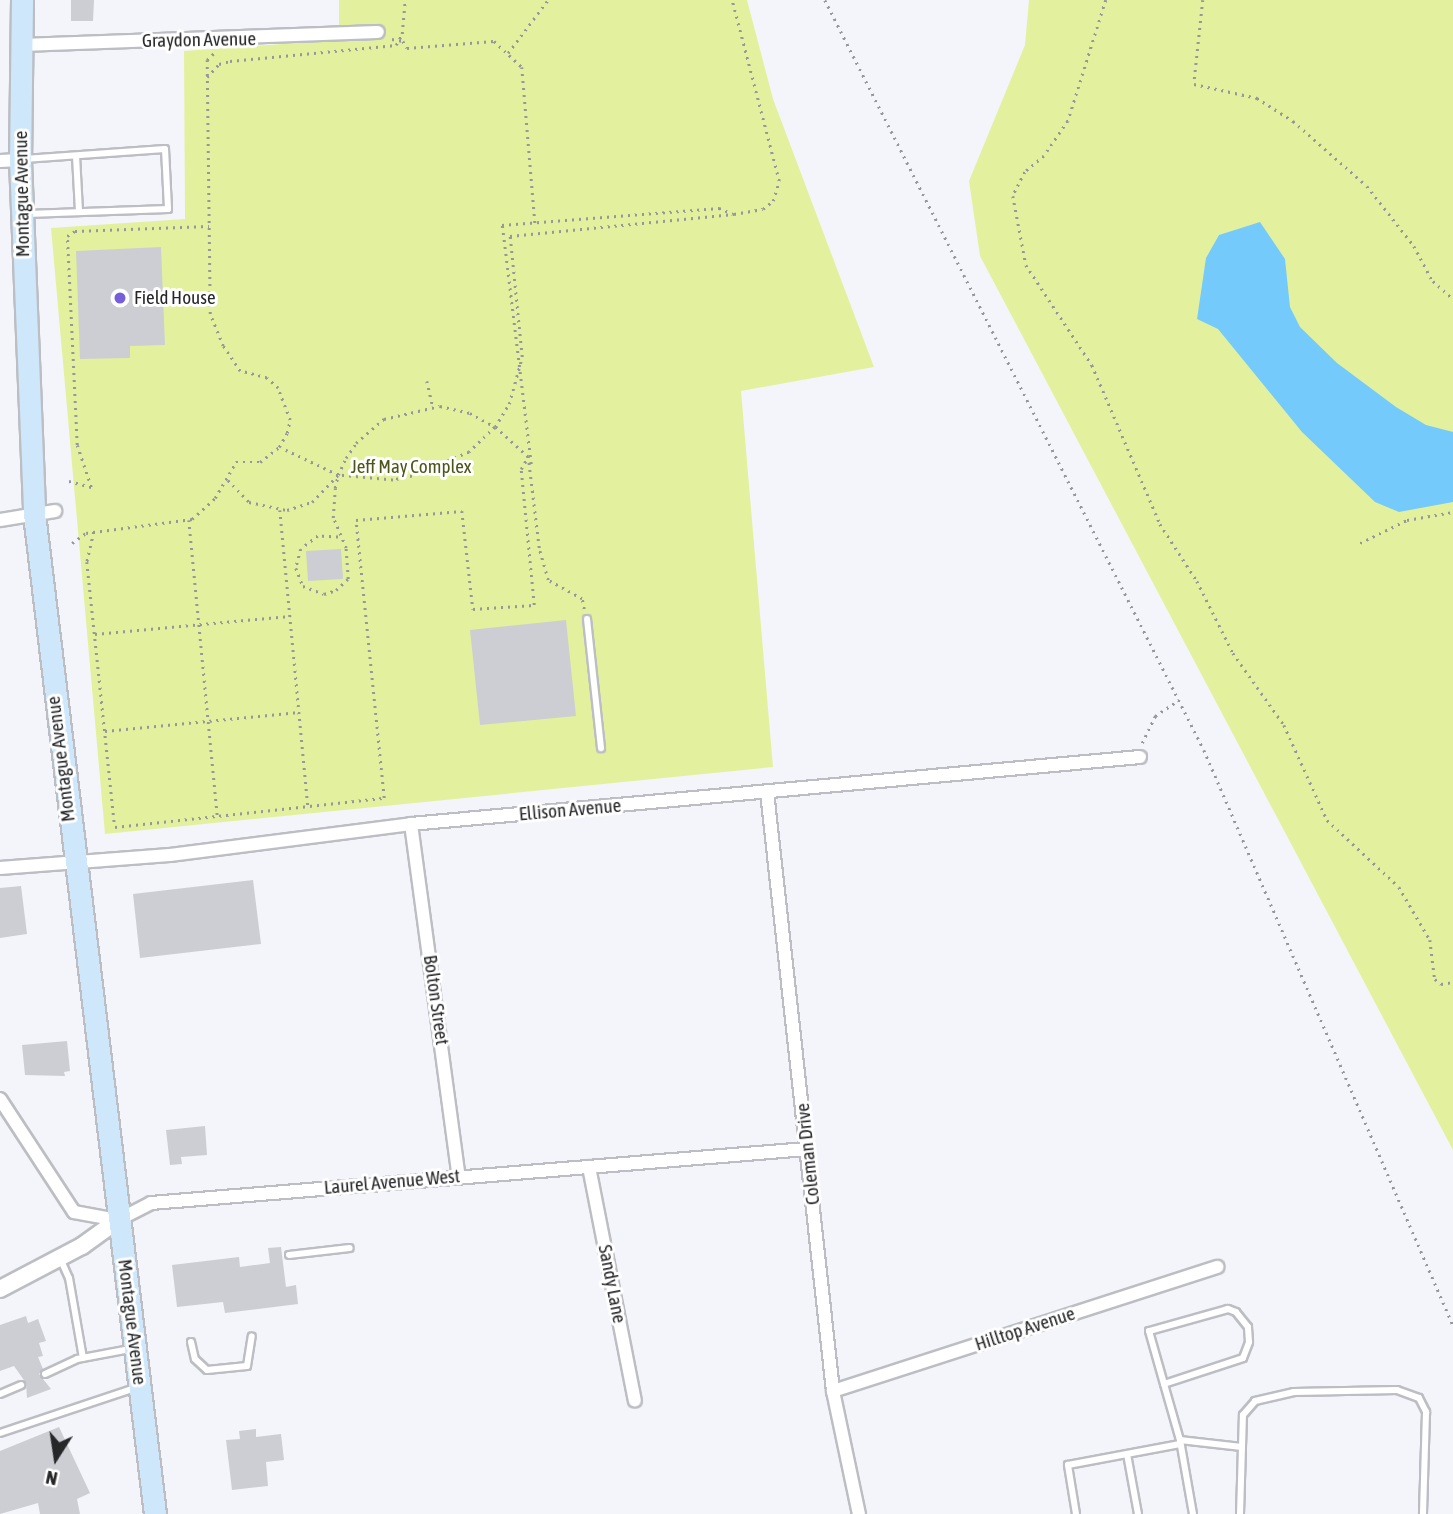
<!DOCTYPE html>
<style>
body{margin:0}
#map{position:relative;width:1453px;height:1514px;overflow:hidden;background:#f3f5fa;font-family:"Asap Condensed",sans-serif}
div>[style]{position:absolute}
.green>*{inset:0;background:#e3f19e}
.water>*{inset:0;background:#74cafb}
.building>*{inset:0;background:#ccced3}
.path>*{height:2.5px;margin-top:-1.25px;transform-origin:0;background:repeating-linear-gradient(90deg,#95979b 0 2px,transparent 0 7px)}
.roads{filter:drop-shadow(2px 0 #bcbec3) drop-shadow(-2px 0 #bcbec3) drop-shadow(0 2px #bcbec3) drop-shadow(0 -2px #bcbec3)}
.service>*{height:6px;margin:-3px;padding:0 3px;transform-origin:3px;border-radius:3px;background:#fff}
.minor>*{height:12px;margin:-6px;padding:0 6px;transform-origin:6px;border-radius:6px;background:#fff}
.tertiary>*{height:16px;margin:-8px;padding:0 8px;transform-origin:8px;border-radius:8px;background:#fff}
.primary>*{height:21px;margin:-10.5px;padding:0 10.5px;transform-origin:10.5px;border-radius:10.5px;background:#cfe7fb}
.dots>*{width:19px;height:19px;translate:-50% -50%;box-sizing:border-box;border:4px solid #fff;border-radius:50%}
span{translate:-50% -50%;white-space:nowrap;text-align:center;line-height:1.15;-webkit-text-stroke:6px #fff;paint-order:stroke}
.street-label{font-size:19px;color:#262729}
.poi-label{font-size:19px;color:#262729}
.left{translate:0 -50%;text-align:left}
.park-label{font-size:19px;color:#4d5518}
.north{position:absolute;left:21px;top:1423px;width:70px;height:70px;-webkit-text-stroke:5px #fff;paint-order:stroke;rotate:192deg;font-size:19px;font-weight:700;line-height:28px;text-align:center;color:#262729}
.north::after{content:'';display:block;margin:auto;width:24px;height:32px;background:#262729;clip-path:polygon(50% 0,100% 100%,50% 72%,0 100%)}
</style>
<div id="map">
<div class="green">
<div style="clip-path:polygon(339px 0,747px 0,773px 99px,874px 367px,741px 391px,773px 767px,105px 834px,51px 228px,185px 219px,184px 51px,339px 40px)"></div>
<div style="clip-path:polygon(1029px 0,1453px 0,1453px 1150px,980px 256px,969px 181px,1025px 45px)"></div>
</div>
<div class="water">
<div style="clip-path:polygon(1260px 222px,1285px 259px,1290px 307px,1300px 327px,1337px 363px,1396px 407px,1426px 425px,1453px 432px,1453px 502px,1399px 512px,1375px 502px,1302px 432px,1218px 329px,1197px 319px,1206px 258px,1219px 235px)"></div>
</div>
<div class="building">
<div style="clip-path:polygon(71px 0,94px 0,93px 21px,71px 21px)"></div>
<div style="clip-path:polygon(161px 247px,165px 345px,130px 346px,130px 358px,80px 359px,76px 251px)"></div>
<div style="clip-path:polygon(341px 549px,343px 579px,308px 581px,306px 551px)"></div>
<div style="clip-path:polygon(566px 620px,576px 716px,480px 725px,470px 630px)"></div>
<div style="clip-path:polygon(253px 880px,261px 944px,140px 958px,133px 894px)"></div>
<div style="clip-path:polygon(21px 886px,27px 934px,0 938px,0 888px)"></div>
<div style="clip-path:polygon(67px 1041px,70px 1071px,64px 1072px,65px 1076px,25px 1075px,22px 1045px)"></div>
<div style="clip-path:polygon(205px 1126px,207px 1155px,181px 1157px,182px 1164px,170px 1165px,166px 1130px)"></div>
<div style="clip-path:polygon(281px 1247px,286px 1287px,296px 1285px,298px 1304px,225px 1313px,223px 1302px,177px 1307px,172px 1265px,239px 1257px,240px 1267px,270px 1263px,268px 1248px)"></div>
<div style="clip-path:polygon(26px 1316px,28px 1323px,38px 1319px,46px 1341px,39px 1343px,43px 1356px,38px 1357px,43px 1369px,39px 1374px,51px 1389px,27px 1398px,26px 1383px,14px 1366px,0 1371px,0 1325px)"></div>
<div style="clip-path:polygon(59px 1427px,90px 1493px,77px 1499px,80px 1514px,40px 1514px,38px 1503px,0 1514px,0 1451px)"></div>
<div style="clip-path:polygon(256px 1429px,256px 1437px,281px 1434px,284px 1460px,266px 1462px,268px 1486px,232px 1490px,226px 1440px,240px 1439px,239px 1431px)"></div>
</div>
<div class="path">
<div style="left:825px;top:0;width:840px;rotate:63.19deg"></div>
<div style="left:1204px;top:750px;width:627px;rotate:66.59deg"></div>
<div style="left:1106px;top:0;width:127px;rotate:107.4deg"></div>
<div style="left:1068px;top:121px;width:42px;rotate:124.4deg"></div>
<div style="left:1044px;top:156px;width:25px;rotate:140deg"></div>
<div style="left:1025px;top:172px;width:27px;rotate:117deg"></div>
<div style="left:1013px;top:196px;width:70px;rotate:79.3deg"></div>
<div style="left:1026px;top:265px;width:120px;rotate:56.6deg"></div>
<div style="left:1092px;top:365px;width:173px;rotate:66.8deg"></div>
<div style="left:1160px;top:524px;width:68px;rotate:57deg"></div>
<div style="left:1197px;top:581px;width:80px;rotate:63.4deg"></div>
<div style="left:1233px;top:653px;width:88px;rotate:54.7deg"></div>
<div style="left:1284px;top:725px;width:104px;rotate:65.6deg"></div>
<div style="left:1327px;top:820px;width:98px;rotate:42.9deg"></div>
<div style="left:1399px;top:887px;width:61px;rotate:59.7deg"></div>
<div style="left:1430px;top:940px;width:39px;rotate:83deg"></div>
<div style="left:1435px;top:979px;width:8px;rotate:40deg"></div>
<div style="left:1441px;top:984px;width:12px;rotate:-9deg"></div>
<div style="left:1203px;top:0;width:84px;rotate:96.1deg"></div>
<div style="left:1194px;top:84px;width:65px;rotate:12.5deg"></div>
<div style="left:1257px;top:98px;width:43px;rotate:32.6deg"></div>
<div style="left:1293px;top:121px;width:98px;rotate:41.3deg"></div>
<div style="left:1367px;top:186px;width:76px;rotate:51.9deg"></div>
<div style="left:1414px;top:246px;width:40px;rotate:62deg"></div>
<div style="left:1433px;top:281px;width:27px;rotate:42deg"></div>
<div style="left:392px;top:39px;width:11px;rotate:10deg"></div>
<div style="left:403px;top:41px;width:8px;rotate:60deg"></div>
<div style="left:407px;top:48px;width:87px;rotate:-4.6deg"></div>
<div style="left:494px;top:41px;width:38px;rotate:43deg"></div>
<div style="left:522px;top:67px;width:157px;rotate:85.2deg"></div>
<div style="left:508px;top:53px;width:66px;rotate:-53deg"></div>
<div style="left:207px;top:77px;width:18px;rotate:-47deg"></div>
<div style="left:219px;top:64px;width:11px;rotate:-15deg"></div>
<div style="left:230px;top:61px;width:167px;rotate:-5.5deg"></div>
<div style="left:396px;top:45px;width:13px;rotate:-61deg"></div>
<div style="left:402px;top:34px;width:34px;rotate:-85deg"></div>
<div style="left:427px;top:381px;width:27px;rotate:77deg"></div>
<div style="left:531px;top:464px;width:241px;rotate:-96.9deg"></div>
<div style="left:502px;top:225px;width:218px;rotate:-4.5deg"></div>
<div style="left:719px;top:208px;width:15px;rotate:23deg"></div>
<div style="left:228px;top:480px;width:30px;rotate:46deg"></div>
<div style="left:249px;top:502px;width:39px;rotate:12deg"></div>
<div style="left:287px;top:510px;width:26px;rotate:-18deg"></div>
<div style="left:312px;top:502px;width:37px;rotate:-46deg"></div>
<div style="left:338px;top:475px;width:63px;rotate:-154.7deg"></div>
<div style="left:69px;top:481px;width:23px;rotate:15deg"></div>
<div style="left:91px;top:487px;width:44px;rotate:-108.4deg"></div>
<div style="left:77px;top:445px;width:209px;rotate:-92.7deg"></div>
<div style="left:67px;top:236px;width:9px;rotate:-32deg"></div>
<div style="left:75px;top:231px;width:134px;rotate:-2.1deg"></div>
<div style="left:280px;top:510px;width:297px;rotate:84.6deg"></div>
<div style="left:189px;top:520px;width:300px;rotate:84.5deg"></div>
<div style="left:94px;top:532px;width:31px;rotate:103deg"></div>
<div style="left:87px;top:562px;width:266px;rotate:84deg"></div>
<div style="left:115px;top:827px;width:271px;rotate:-6.2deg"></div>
<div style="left:384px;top:798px;width:279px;rotate:-95.8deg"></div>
<div style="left:356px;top:520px;width:106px;rotate:-4.9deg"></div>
<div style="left:462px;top:511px;width:99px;rotate:83.6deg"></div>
<div style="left:473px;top:609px;width:61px;rotate:-3.8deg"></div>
<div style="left:534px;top:605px;width:137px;rotate:-95.5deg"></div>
<div style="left:521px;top:469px;width:14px;rotate:-60deg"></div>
<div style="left:338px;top:537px;width:20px;rotate:-177deg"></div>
<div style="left:318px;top:536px;width:21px;rotate:143deg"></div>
<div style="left:301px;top:549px;width:20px;rotate:105deg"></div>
<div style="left:296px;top:568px;width:19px;rotate:69deg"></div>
<div style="left:303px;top:586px;width:22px;rotate:21deg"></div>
<div style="left:324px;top:594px;width:13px;rotate:-18deg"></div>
<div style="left:336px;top:590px;width:16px;rotate:-43deg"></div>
<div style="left:348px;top:579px;width:31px;rotate:-94deg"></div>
<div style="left:346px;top:548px;width:33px;rotate:-113deg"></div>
<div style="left:333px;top:518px;width:30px;rotate:-86deg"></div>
<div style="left:335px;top:488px;width:13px;rotate:-77deg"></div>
<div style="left:338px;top:475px;width:19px;rotate:-65deg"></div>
<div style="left:346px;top:458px;width:18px;rotate:-56deg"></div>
<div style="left:356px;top:443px;width:37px;rotate:-41deg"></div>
<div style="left:384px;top:419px;width:57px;rotate:-13.1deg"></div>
<div style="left:440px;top:406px;width:31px;rotate:13deg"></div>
<div style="left:470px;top:413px;width:29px;rotate:29deg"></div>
<div style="left:495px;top:427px;width:36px;rotate:136deg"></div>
<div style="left:469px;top:452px;width:62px;rotate:157.2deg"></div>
<div style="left:412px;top:476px;width:19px;rotate:168deg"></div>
<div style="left:393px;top:480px;width:55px;rotate:-174.8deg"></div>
<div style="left:72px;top:543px;width:17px;rotate:-36deg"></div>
<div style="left:86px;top:533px;width:107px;rotate:-7.5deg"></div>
<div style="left:192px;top:519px;width:31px;rotate:-42deg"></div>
<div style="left:215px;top:498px;width:42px;rotate:-59.7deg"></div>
<div style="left:236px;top:462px;width:24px"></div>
<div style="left:260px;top:462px;width:24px;rotate:-38deg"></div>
<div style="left:279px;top:447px;width:16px;rotate:-60deg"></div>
<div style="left:287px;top:433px;width:13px;rotate:-77deg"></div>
<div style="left:290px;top:420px;width:34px;rotate:-111deg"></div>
<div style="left:278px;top:388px;width:15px;rotate:-138deg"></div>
<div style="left:267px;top:378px;width:28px;rotate:-165deg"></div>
<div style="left:240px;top:371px;width:30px;rotate:-124deg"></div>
<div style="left:223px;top:346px;width:35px;rotate:-112deg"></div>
<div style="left:210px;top:314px;width:254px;rotate:-90.7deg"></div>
<div style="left:207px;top:60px;width:10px;rotate:-45deg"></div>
<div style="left:1360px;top:543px;width:52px;rotate:-26.1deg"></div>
<div style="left:1407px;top:520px;width:47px;rotate:-9.9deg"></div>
<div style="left:584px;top:609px;width:10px;rotate:-101deg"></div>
<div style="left:582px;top:599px;width:39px;rotate:-151deg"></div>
<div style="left:548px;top:580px;width:33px;rotate:-106deg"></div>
<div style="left:539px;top:548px;width:92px;rotate:-96.9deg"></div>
<div style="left:528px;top:457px;width:45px;rotate:-137.7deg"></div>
<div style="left:495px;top:427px;width:27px;rotate:-59deg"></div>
<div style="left:509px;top:404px;width:49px;rotate:-74.5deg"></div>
<div style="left:522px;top:357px;width:122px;rotate:-95.7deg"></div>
<div style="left:510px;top:236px;width:225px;rotate:-5.6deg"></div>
<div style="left:734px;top:214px;width:29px;rotate:-10deg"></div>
<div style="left:763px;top:209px;width:13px;rotate:-39deg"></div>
<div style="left:773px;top:201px;width:21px;rotate:-73deg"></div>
<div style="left:779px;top:181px;width:187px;rotate:-104.6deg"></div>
<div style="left:95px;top:634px;width:196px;rotate:-5.3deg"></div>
<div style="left:105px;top:731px;width:195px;rotate:-5.6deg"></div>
<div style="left:1142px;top:743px;width:30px;rotate:-64deg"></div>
<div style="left:1155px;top:716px;width:29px;rotate:-34deg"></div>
</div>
<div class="roads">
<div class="service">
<div style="left:76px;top:156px;width:56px;rotate:86.9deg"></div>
<div style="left:24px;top:159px;width:141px;rotate:-4.1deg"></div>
<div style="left:165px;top:149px;width:60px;rotate:87.1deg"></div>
<div style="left:168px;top:209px;width:141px;rotate:178deg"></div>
<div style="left:587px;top:619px;width:130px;rotate:83.8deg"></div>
<div style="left:289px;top:1255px;width:61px;rotate:-6.5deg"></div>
<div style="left:60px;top:1258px;width:22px;rotate:66deg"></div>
<div style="left:69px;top:1278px;width:81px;rotate:80.1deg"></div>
<div style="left:191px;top:1342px;width:17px;rotate:77deg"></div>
<div style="left:195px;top:1359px;width:16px;rotate:43deg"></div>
<div style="left:207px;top:1370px;width:40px;rotate:-5.7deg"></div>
<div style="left:247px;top:1366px;width:30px;rotate:-81deg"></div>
<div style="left:45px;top:1374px;width:35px;rotate:-25deg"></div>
<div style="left:77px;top:1359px;width:54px;rotate:-10.7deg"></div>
<div style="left:1164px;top:1384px;width:83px;rotate:-18.2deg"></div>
<div style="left:1243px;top:1358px;width:17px;rotate:-69deg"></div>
<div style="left:1249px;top:1342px;width:15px;rotate:-94deg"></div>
<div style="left:1248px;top:1327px;width:19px;rotate:-129deg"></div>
<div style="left:1236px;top:1312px;width:9px;rotate:-159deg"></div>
<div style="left:1228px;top:1309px;width:82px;rotate:164.4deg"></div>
<div style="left:1149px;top:1331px;width:55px;rotate:74.2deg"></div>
<div style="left:1164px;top:1384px;width:58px;rotate:74.1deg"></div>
<div style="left:0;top:1394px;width:23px;rotate:-23deg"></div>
<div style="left:0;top:1433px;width:142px;rotate:-18.4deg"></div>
<div style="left:1127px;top:1454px;width:61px;rotate:79.6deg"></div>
<div style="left:1076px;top:1514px;width:50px;rotate:-99.3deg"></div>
<div style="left:1068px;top:1465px;width:114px;rotate:-10.6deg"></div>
<div style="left:1193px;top:1514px;width:75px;rotate:-100deg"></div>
<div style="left:1180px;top:1440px;width:62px;rotate:6.4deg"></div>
<div style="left:1240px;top:1514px;width:99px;rotate:-88.3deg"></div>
<div style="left:1243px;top:1415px;width:18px;rotate:-49deg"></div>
<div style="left:1255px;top:1401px;width:40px;rotate:-13deg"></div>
<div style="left:1294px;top:1392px;width:103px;rotate:-1.1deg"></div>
<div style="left:1397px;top:1390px;width:23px;rotate:20deg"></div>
<div style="left:1419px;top:1398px;width:16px;rotate:63deg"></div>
<div style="left:1426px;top:1412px;width:102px;rotate:91.7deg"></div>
</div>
<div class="minor">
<div style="left:21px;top:45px;width:357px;rotate:-2.1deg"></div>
<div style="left:0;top:161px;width:20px;rotate:-3deg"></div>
<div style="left:0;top:520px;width:56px;rotate:-9.3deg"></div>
<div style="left:767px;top:792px;width:603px;rotate:83.71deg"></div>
<div style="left:833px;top:1391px;width:126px;rotate:78.1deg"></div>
<div style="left:411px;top:824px;width:356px;rotate:82.3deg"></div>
<div style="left:0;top:868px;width:170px;rotate:-4.4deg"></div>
<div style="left:170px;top:855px;width:243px;rotate:-7.3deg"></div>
<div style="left:411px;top:824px;width:732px;rotate:-5.25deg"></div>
<div style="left:0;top:1099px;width:135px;rotate:56.8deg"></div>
<div style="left:74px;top:1212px;width:45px;rotate:10.3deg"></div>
<div style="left:118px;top:1220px;width:37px;rotate:-27deg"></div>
<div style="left:151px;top:1203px;width:658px;rotate:-4.71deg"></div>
<div style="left:589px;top:1167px;width:238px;rotate:78.9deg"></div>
<div style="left:833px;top:1391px;width:404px;rotate:-17.9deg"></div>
</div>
<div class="tertiary">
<div style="left:0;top:1289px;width:93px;rotate:-27.7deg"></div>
<div style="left:82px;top:1246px;width:44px;rotate:-35.8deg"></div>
</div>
<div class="primary">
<div style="left:22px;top:0;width:160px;rotate:90.7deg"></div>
<div style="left:20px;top:160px;width:354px;rotate:87.7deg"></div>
<div style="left:34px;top:514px;width:1007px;rotate:83.1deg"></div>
</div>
</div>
<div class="dots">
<div style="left:120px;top:298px;background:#765fd9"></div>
</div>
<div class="street-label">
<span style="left:199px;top:40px;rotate:-1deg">Graydon Avenue</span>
<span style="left:22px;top:194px;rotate:-91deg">Montague Avenue</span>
<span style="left:61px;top:759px;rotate:-97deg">Montague Avenue</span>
<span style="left:570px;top:810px;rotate:-5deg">Ellison Avenue</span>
<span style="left:436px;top:1000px;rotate:82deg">Bolton Street</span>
<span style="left:808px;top:1154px;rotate:-96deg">Coleman Drive</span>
<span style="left:392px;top:1182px;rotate:-5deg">Laurel Avenue West</span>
<span style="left:612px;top:1284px;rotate:79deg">Sandy Lane</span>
<span style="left:132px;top:1322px;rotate:83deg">Montague Avenue</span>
<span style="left:1025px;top:1329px;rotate:-18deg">Hilltop Avenue</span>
</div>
<div class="poi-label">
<span class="left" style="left:134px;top:298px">Field House</span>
</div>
<div class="park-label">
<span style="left:411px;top:467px">Jeff May Complex</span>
</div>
<div class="north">N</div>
</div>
